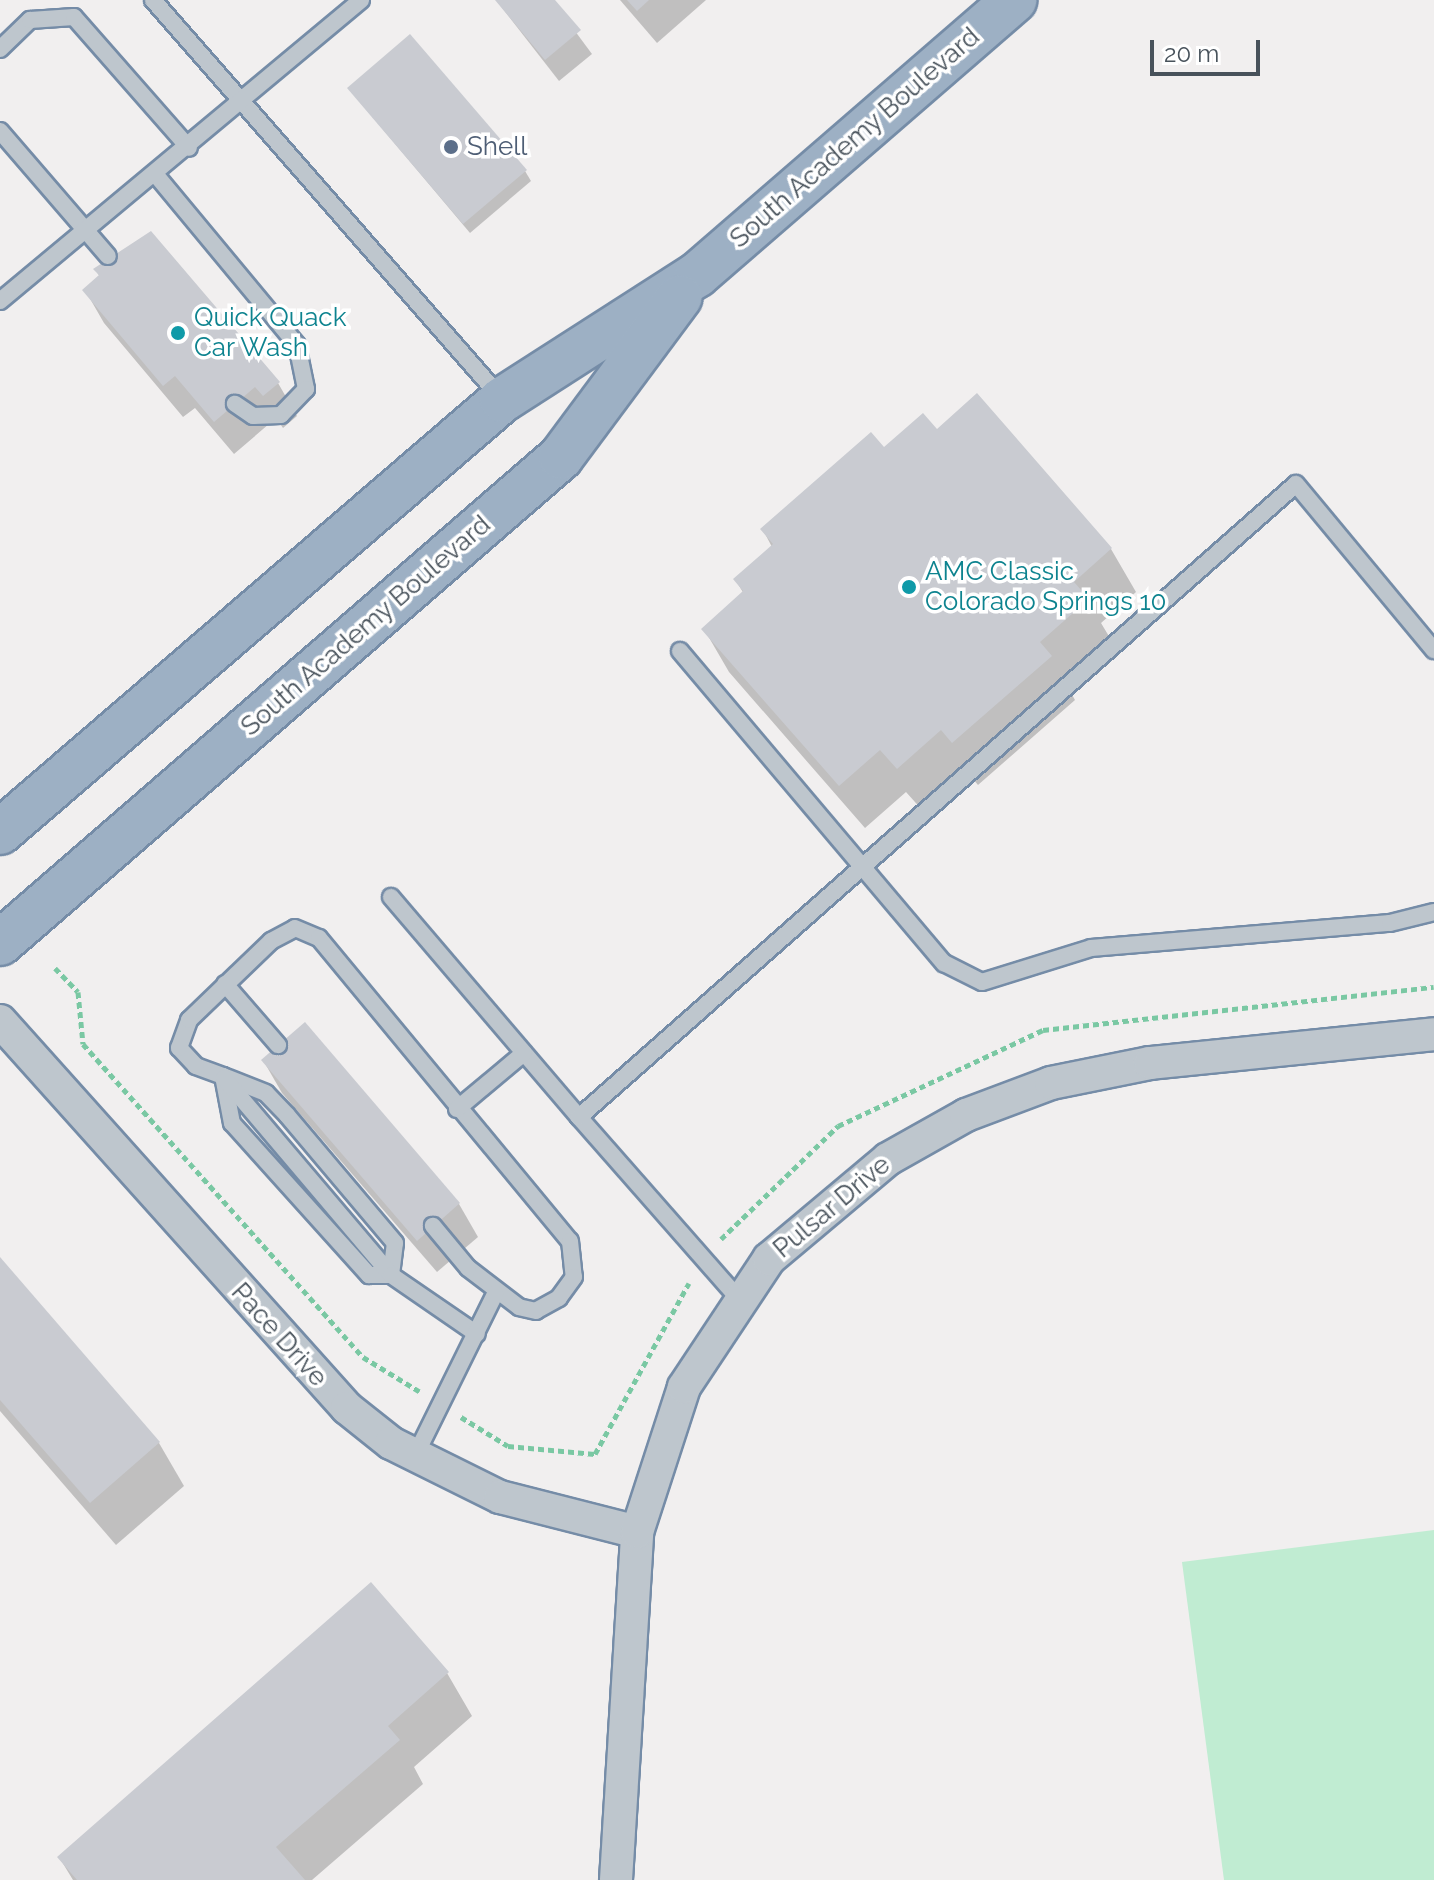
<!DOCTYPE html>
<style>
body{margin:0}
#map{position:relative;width:1434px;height:1880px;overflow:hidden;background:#f1efef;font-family:Raleway,sans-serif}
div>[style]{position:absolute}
.green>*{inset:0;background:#c0ecd2}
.shadow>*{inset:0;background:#0003}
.building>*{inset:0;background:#c9cbd1}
.path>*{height:5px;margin-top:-2.5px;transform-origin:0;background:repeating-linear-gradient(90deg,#7ac8a3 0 6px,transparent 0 10px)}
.roads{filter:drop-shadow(2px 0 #758ca7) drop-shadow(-2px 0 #758ca7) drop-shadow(0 2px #758ca7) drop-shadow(0 -2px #758ca7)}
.service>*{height:16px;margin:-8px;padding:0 8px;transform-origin:8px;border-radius:8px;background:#bec6cd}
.minor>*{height:32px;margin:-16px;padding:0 16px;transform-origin:16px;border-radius:16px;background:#bec6cd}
.trunk>*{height:44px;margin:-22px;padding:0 22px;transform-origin:22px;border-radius:22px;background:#9db0c4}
.dots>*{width:22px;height:22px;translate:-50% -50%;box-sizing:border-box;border:4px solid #fff;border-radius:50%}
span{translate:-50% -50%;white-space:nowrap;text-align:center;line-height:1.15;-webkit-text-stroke:7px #fff;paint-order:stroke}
.street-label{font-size:26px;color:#48525b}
.service-label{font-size:26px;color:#4e5e75}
.left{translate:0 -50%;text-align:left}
.culture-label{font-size:26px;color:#0d838f}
.scale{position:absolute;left:1150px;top:40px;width:110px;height:36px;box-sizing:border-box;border:4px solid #48525b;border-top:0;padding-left:10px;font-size:24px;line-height:28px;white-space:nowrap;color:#48525b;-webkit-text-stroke:6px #fff;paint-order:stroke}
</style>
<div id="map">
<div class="green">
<div style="clip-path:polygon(1434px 1530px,1434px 1880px,1224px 1880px,1182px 1562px)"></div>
</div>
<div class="shadow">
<div style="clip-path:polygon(496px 0,552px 0,592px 54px,559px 81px)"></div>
<div style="clip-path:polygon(620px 0,706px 0,657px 43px)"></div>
<div style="clip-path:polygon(349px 89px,525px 171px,531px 181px,470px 233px)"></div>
<div style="clip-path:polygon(95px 269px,278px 383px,297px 416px,283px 428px,276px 418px,234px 454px,195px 408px,183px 417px,104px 323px,85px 290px,100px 277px)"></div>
<div style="clip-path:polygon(977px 396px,1111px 549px,1136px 592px,1101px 623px,1113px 643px,1066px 684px,1075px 700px,978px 785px,967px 772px,923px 811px,906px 792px,865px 828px,729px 672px,704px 629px,744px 594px,735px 579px,772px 547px,763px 530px,884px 450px,937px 432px)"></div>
<div style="clip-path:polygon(304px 1025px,459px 1204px,478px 1237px,437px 1272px,282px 1093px,263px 1060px)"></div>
<div style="clip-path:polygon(0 1260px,159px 1443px,184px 1486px,116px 1545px,0 1411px)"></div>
<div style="clip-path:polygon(447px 1673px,472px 1716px,414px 1767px,423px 1784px,312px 1880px,73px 1880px,59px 1857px)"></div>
</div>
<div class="building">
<div style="clip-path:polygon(495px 0,555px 0,581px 30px,545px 60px)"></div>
<div style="clip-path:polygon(627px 0,649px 0,637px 11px)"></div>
<div style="clip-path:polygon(410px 34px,527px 170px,463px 224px,347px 88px)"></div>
<div style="clip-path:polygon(151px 231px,280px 382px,263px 396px,255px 387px,214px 422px,175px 376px,163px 386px,82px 290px,99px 275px,93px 269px)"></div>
<div style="clip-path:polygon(977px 393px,1112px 548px,1074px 582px,1089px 599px,1040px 642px,1052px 656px,952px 743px,941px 730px,897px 769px,880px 750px,839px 786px,701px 629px,743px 591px,733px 579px,773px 544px,760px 529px,871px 432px,884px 447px,923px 413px,937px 429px)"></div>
<div style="clip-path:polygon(305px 1022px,460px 1203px,417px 1241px,261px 1060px)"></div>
<div style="clip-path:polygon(0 1257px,160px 1442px,90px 1503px,0 1400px)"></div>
<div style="clip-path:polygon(371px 1582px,449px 1672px,388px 1726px,400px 1740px,276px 1847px,305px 1880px,77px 1880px,57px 1857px)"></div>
</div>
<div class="path">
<div style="left:55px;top:968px;width:33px;rotate:46deg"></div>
<div style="left:78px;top:992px;width:52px;rotate:84.5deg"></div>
<div style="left:83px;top:1044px;width:420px;rotate:48.2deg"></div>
<div style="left:363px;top:1357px;width:66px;rotate:31.3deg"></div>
<div style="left:721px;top:1239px;width:163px;rotate:-44deg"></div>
<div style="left:838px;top:1126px;width:226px;rotate:-25.1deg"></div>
<div style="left:1043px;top:1030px;width:393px;rotate:-6.3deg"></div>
<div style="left:461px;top:1417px;width:55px;rotate:31.7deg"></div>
<div style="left:508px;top:1446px;width:87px;rotate:5.3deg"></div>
<div style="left:595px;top:1454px;width:195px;rotate:-61.2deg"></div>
</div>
<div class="roads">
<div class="service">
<div style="left:153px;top:0;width:530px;rotate:48.82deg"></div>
<div style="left:0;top:49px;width:42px;rotate:-44deg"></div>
<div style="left:30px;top:20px;width:44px;rotate:-3.9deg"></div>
<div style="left:74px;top:17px;width:174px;rotate:48.7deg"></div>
<div style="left:0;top:131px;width:165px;rotate:49.2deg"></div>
<div style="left:156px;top:175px;width:221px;rotate:50.3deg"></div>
<div style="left:297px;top:345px;width:45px;rotate:78.4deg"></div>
<div style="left:306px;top:389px;width:36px;rotate:134deg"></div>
<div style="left:281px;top:415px;width:28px;rotate:178deg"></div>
<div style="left:253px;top:416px;width:22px;rotate:-146deg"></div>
<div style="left:0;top:301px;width:470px;rotate:-39.8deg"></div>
<div style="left:680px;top:651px;width:409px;rotate:49.8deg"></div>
<div style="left:944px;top:963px;width:42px;rotate:26.6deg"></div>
<div style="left:982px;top:982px;width:114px;rotate:-17.3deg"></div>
<div style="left:1091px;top:948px;width:300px;rotate:-4.8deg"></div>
<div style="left:1390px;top:923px;width:45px;rotate:-14deg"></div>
<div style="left:391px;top:897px;width:289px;rotate:49.5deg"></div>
<div style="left:225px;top:984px;width:81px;rotate:49deg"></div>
<div style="left:223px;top:1076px;width:48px;rotate:79.2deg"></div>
<div style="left:232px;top:1123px;width:205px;rotate:48deg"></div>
<div style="left:369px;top:1275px;width:22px"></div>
<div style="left:391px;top:1275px;width:32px;rotate:-83deg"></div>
<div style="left:395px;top:1243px;width:167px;rotate:-130.2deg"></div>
<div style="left:287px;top:1115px;width:30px;rotate:-134deg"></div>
<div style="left:266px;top:1093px;width:46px;rotate:-158.4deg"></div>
<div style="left:223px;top:1076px;width:29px;rotate:-160deg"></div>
<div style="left:196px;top:1066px;width:25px;rotate:-133deg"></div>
<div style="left:179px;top:1048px;width:30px;rotate:-70deg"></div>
<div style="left:189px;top:1020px;width:114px;rotate:-43.9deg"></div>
<div style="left:271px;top:941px;width:27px;rotate:-28deg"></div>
<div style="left:295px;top:928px;width:26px;rotate:23deg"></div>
<div style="left:319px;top:938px;width:393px;rotate:50.4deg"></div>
<div style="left:570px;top:1241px;width:36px;rotate:84deg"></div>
<div style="left:574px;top:1277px;width:26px;rotate:126deg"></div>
<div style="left:559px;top:1298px;width:26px;rotate:151deg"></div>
<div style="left:536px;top:1311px;width:17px;rotate:-167deg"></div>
<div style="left:519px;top:1307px;width:64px;rotate:-142.6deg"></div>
<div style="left:468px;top:1268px;width:55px;rotate:-129.8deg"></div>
<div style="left:224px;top:1078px;width:258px;rotate:49.7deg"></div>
<div style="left:391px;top:1275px;width:104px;rotate:34.5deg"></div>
<div style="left:457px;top:1109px;width:87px;rotate:-39.9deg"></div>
<div style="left:738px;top:1298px;width:241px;rotate:-131.3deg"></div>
<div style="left:579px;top:1117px;width:956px;rotate:-41.44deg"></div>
<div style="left:1296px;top:484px;width:216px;rotate:50.3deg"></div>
<div style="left:415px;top:1456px;width:181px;rotate:-63.7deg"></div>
</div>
<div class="minor">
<div style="left:0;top:1021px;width:520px;rotate:48.12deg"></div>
<div style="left:347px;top:1408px;width:56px;rotate:38.5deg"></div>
<div style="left:391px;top:1443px;width:122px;rotate:26.4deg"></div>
<div style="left:500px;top:1497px;width:141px;rotate:14.3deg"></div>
<div style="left:616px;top:1880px;width:349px;rotate:-86.5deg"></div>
<div style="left:637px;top:1532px;width:152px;rotate:-72deg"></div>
<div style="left:684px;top:1387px;width:154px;rotate:-56.4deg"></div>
<div style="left:769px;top:1259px;width:155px;rotate:-40deg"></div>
<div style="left:888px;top:1159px;width:90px;rotate:-29.4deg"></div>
<div style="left:966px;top:1115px;width:91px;rotate:-20.6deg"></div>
<div style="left:1051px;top:1083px;width:101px;rotate:-11.4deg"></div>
<div style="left:1150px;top:1063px;width:285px;rotate:-5.8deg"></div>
</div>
<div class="trunk">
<div style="left:0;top:832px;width:662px;rotate:-40.71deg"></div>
<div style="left:502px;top:400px;width:232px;rotate:-32.7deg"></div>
<div style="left:697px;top:275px;width:420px;rotate:-40.9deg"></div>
<div style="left:0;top:943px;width:742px;rotate:-40.9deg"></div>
<div style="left:561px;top:457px;width:199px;rotate:-53.4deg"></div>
</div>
</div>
<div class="dots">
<div style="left:451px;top:147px;background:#5c6f8a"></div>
<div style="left:178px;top:333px;background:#0f9aa8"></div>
<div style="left:909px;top:587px;background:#0f9aa8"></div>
</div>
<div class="street-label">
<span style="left:855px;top:138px;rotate:-41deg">South Academy Boulevard</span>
<span style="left:366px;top:626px;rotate:-41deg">South Academy Boulevard</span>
<span style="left:832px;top:1207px;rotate:-40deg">Pulsar Drive</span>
<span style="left:279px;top:1335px;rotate:48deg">Pace Drive</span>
</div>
<div class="service-label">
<span class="left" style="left:467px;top:147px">Shell</span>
</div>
<div class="culture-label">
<span class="left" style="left:194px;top:333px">Quick Quack<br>Car Wash</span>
<span class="left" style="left:925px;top:587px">AMC Classic<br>Colorado Springs 10</span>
</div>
<div class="scale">20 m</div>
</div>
